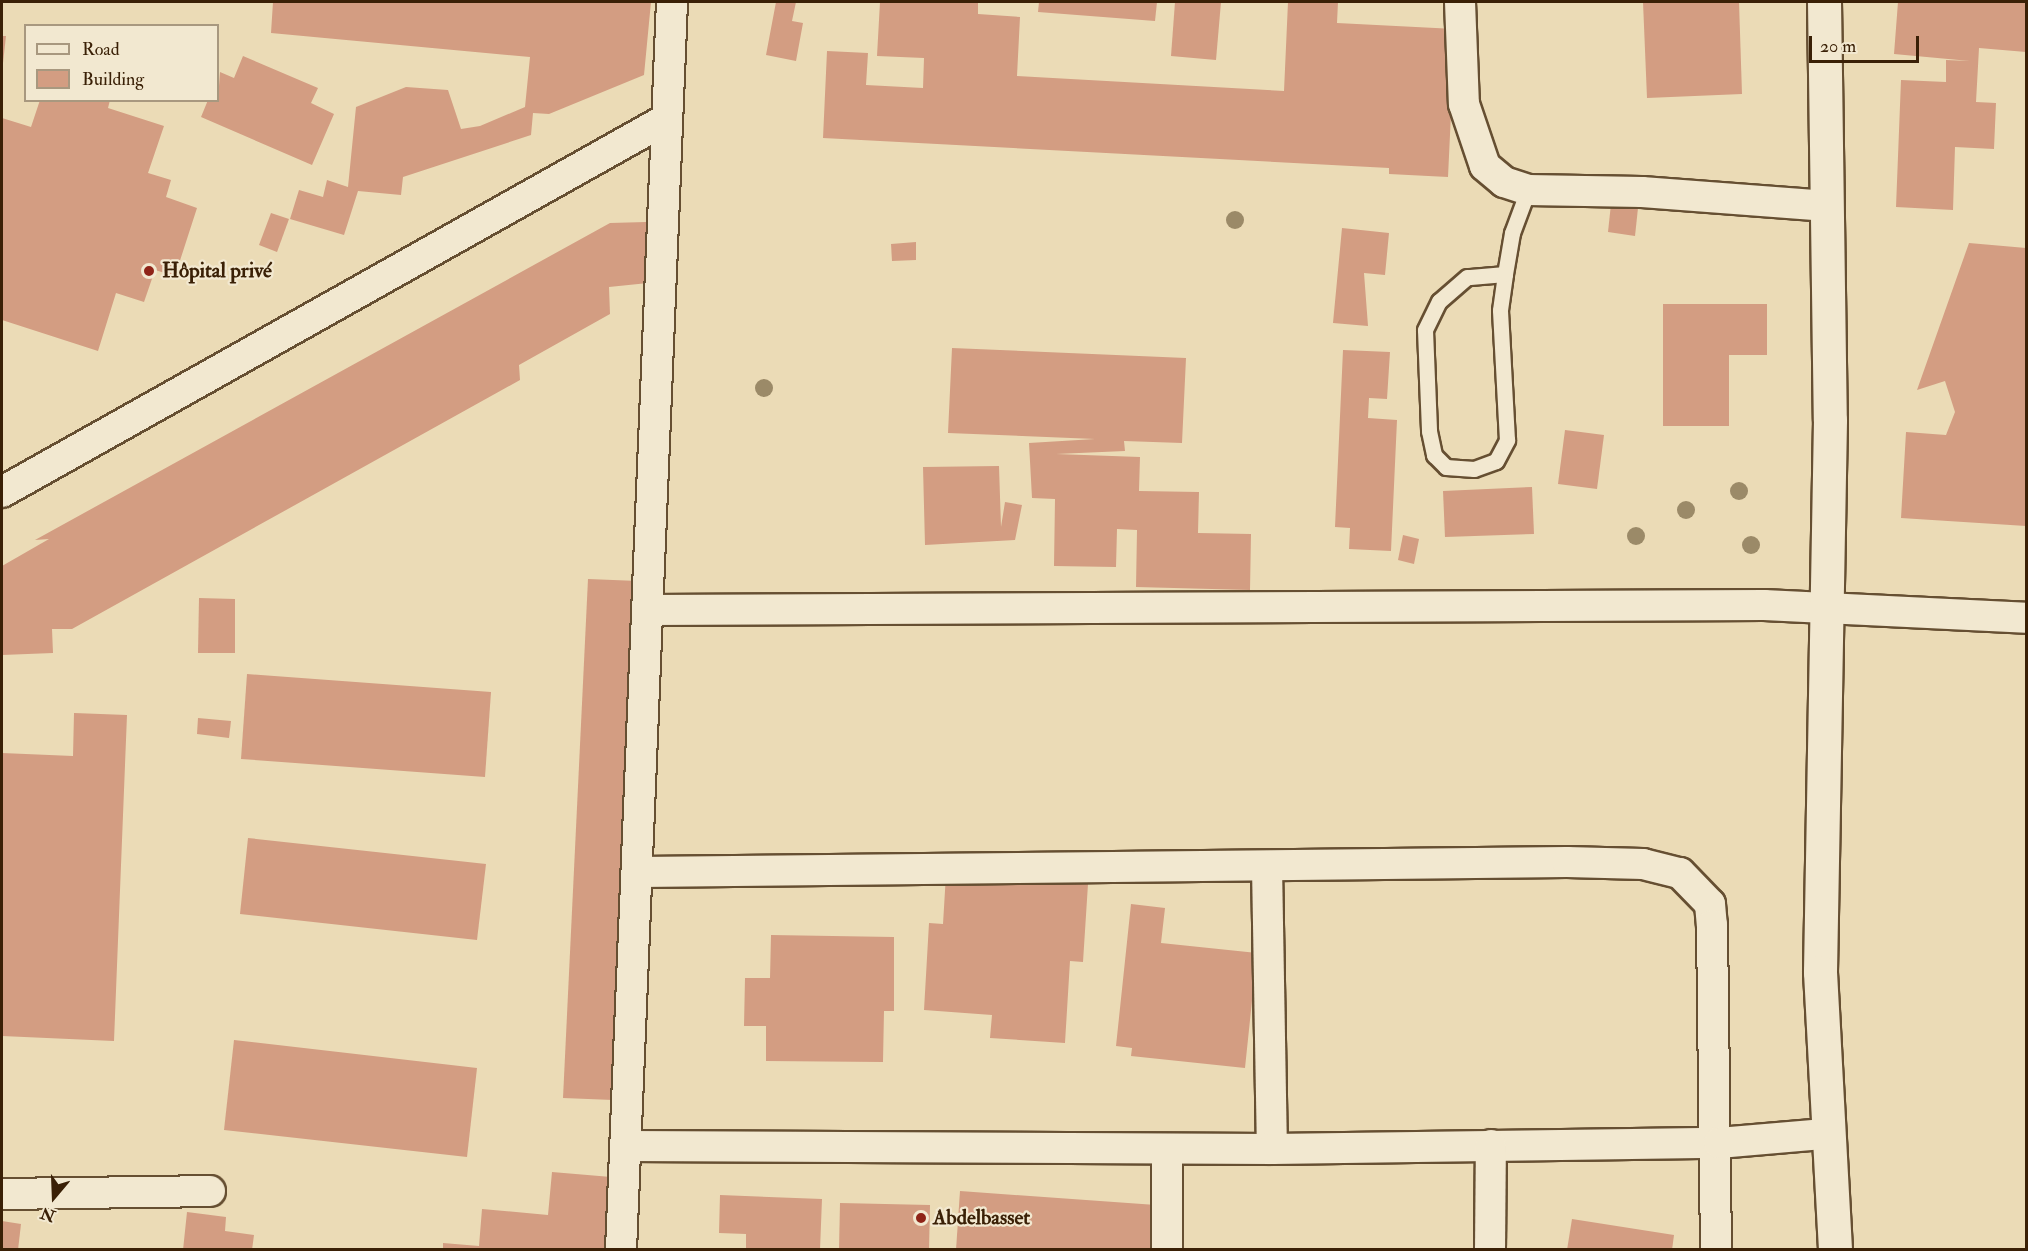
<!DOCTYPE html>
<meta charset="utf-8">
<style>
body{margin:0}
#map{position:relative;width:2028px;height:1251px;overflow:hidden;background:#ebdbb6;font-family:"IM FELL Double Pica",serif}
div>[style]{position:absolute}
.building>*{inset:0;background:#d39d82}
.roads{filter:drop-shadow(2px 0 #664f32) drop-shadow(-2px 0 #664f32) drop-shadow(0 2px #664f32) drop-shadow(0 -2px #664f32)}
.lane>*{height:15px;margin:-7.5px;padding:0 7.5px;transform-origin:7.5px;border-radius:7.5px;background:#f2e8d0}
.street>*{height:30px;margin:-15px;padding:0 15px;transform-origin:15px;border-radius:15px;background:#f2e8d0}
.secondary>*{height:33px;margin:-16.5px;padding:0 16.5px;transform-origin:16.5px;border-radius:16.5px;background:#f2e8d0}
.trees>*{width:18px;height:18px;margin:-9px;border-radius:50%;background:#9b8a68}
.dots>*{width:16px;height:16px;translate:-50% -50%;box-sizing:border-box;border:3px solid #f2e8d0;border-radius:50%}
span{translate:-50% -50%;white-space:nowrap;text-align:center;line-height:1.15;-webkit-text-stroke:4.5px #f2e8d0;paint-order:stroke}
.poi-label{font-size:21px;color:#3a2006;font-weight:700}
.left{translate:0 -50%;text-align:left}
.frame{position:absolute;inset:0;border:3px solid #3a2006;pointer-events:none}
.legend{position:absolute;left:24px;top:24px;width:195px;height:78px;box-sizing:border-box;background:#f2e8d0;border:2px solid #a8987f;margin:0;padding:8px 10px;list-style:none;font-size:18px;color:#3a2006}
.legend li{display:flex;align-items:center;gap:12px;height:30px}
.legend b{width:30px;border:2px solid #a8987f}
.north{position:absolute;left:24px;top:1167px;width:60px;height:60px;-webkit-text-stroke:4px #f2e8d0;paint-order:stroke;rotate:199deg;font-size:16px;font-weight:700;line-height:24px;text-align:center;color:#3a2006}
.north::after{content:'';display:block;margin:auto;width:21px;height:27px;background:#3a2006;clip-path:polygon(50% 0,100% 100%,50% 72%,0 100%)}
.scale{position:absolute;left:1809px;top:36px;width:110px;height:27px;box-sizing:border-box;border:3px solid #3a2006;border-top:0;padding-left:8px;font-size:18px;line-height:21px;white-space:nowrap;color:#3a2006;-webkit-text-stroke:4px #f2e8d0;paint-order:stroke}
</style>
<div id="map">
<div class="building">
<div style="clip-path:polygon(273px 2px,651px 2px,644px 75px,549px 114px,533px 113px,531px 135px,403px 177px,401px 195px,358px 191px,344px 235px,290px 219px,299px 190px,323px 197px,327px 180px,348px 187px,356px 107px,406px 87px,448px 90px,461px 129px,480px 126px,525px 107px,530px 57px,271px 33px)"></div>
<div style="clip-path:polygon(776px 2px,796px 2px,792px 21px,803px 23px,796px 61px,766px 55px)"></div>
<div style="clip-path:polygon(880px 2px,978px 2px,978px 14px,1020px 17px,1017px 76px,1284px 91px,1288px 2px,1338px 2px,1337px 23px,1455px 29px,1448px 177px,1389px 174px,1389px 168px,823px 138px,827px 51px,868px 53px,866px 85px,923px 88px,924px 58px,877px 56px)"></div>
<div style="clip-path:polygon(1039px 2px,1157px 2px,1155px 21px,1038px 12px)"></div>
<div style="clip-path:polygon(1175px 2px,1221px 2px,1216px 60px,1171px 56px)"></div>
<div style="clip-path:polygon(1643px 2px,1739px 2px,1742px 94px,1647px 98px)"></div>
<div style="clip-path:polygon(1898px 2px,2026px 2px,2026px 52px,1979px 48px,1976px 102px,1996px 103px,1994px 149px,1955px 147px,1953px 210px,1896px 207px,1901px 80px,1946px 82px,1946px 60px,1970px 61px,1894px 54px)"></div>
<div style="clip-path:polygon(2px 36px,6px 36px,3px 63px,2px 63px)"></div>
<div style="clip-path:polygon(243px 56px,318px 88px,311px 103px,334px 114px,312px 165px,201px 117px,208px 100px,218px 100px,220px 72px,234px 78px)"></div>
<div style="clip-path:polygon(40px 100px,110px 100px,108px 108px,164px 126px,148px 173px,171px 180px,166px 197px,197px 208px,175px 276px,155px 270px,144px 302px,116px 293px,98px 351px,2px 320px,2px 118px,31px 127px)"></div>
<div style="clip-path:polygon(1611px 204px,1638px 208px,1635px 236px,1608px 232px)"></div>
<div style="clip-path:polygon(271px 213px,289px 219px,277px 252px,259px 245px)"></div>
<div style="clip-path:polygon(646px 222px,648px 283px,609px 287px,610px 314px,519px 365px,520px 380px,72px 629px,52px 629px,53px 653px,2px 655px,2px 566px,49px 539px,35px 540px,610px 223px)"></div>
<div style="clip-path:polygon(1342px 228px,1389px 233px,1385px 275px,1364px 273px,1368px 326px,1333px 323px)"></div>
<div style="clip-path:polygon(916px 242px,916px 260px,892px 261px,891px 244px)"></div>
<div style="clip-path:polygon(1969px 243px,2026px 248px,2026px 526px,1901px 518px,1906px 432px,1946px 435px,1955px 412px,1945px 381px,1917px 390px)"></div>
<div style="clip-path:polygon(1663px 304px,1767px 304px,1767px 355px,1729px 355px,1729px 426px,1663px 426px)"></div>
<div style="clip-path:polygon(952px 348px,1186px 358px,1182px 443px,1124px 441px,1125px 451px,1056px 454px,1140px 457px,1139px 491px,1199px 492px,1198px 533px,1251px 534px,1250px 590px,1136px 587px,1137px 530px,1117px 529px,1116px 567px,1054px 566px,1055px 499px,1032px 498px,1029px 443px,1095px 439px,948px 433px)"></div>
<div style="clip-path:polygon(1343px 350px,1390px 352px,1387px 399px,1369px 398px,1368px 418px,1397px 420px,1391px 551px,1349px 549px,1350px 528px,1335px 527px)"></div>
<div style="clip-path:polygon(1565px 430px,1604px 435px,1597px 489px,1558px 484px)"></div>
<div style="clip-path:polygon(999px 466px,1001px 527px,1005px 502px,1022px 505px,1015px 540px,925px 545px,923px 467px)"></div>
<div style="clip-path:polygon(1532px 487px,1534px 534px,1445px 537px,1443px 491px)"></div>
<div style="clip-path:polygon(1403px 535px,1419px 539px,1414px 564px,1398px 560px)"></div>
<div style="clip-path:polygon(588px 579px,638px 581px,613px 1100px,563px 1098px)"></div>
<div style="clip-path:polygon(199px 598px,235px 599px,235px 653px,198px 653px)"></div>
<div style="clip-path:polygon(247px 674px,491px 692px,485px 777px,241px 759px)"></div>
<div style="clip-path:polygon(74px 713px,127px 715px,114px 1041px,2px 1036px,2px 753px,73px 756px)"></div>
<div style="clip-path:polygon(198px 718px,231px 721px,229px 738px,197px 734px)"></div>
<div style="clip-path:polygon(248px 838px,486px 864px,477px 940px,240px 914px)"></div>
<div style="clip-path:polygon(946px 874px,1088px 884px,1083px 962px,1070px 961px,1065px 1043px,990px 1038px,992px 1015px,924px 1010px,929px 923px,943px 924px)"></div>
<div style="clip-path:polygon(1131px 904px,1165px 908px,1161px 943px,1257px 953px,1245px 1068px,1131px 1056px,1132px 1048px,1116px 1046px)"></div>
<div style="clip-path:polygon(771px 935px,894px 937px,894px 1011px,884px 1011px,883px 1062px,766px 1061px,766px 1026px,744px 1026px,745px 978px,770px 978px)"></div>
<div style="clip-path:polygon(234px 1040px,477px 1068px,467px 1157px,224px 1130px)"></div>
<div style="clip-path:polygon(552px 1172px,611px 1177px,606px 1250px,443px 1250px,443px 1243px,479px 1246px,482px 1209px,548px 1215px)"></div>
<div style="clip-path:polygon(960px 1191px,1184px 1207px,1181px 1250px,956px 1250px)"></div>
<div style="clip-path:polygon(720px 1195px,822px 1199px,820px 1250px,746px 1250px,746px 1234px,719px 1233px)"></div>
<div style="clip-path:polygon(840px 1203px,930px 1205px,929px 1250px,839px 1250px)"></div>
<div style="clip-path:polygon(187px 1212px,226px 1217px,225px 1231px,254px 1235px,252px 1250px,183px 1250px)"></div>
<div style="clip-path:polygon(1572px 1219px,1674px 1235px,1672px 1250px,1567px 1250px)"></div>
<div style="clip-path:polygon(2px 1221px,21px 1224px,18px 1250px,2px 1250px)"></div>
</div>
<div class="roads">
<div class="lane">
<div style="left:1505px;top:274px;width:38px;rotate:175deg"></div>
<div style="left:1467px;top:277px;width:37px;rotate:139deg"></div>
<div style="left:1439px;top:301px;width:32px;rotate:116deg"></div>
<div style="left:1425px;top:330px;width:101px;rotate:87.7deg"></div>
<div style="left:1429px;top:431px;width:25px;rotate:78deg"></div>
<div style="left:1434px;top:455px;width:17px;rotate:45deg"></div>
<div style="left:1446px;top:467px;width:28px;rotate:4deg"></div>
<div style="left:1474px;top:469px;width:23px;rotate:-20deg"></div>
<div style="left:1496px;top:461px;width:24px;rotate:-62deg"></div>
<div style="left:1507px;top:440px;width:130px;rotate:-93.1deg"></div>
<div style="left:1500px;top:310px;width:36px;rotate:-82deg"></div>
<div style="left:1505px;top:274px;width:42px;rotate:-80.3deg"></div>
<div style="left:1512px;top:233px;width:46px;rotate:-69.6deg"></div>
</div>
<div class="street">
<div style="left:1460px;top:2px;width:102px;rotate:87.8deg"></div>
<div style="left:1464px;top:104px;width:65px;rotate:71.3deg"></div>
<div style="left:1485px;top:166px;width:25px;rotate:40deg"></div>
<div style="left:1504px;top:182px;width:25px;rotate:18deg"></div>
<div style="left:1528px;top:190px;width:114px;rotate:1deg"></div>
<div style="left:1642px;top:192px;width:186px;rotate:4.3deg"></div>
<div style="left:2px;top:492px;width:760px;rotate:-29.3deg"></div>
<div style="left:650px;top:610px;width:1114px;rotate:-0.26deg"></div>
<div style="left:1764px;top:605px;width:262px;rotate:2.8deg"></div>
<div style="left:1267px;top:866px;width:283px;rotate:89deg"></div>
<div style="left:640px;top:872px;width:927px;rotate:-0.62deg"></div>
<div style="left:1567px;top:862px;width:76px;rotate:1.5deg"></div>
<div style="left:1643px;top:864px;width:38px;rotate:14deg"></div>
<div style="left:1680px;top:873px;width:43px;rotate:45.9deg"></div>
<div style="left:1710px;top:904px;width:21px;rotate:85deg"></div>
<div style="left:1712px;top:925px;width:325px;rotate:89.3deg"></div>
<div style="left:627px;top:1146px;width:645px;rotate:0.27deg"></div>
<div style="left:1272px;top:1149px;width:447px;rotate:-0.8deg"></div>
<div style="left:1719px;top:1143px;width:106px;rotate:-4.9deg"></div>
<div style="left:1167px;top:1149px;width:101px;rotate:90deg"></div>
<div style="left:2px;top:1194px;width:208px;rotate:-0.8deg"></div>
<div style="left:621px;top:1250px;width:1249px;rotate:-87.66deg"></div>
<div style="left:1490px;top:1250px;width:105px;rotate:-89.5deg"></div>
</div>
<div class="secondary">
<div style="left:1824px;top:2px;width:418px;rotate:89.2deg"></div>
<div style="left:1830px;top:420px;width:552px;rotate:91.04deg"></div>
<div style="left:1820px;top:972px;width:278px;rotate:86.9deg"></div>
</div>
</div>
<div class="trees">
<div style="left:1235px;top:220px"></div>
<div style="left:764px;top:388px"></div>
<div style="left:1739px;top:491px"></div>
<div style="left:1686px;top:510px"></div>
<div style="left:1636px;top:536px"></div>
<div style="left:1751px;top:545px"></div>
</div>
<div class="dots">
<div style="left:149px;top:271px;background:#8f2418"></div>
<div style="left:921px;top:1218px;background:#8f2418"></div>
</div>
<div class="poi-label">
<span class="left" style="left:162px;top:271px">Hôpital privé</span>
<span class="left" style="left:933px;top:1218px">Abdelbasset</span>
</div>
<div class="frame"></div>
<ul class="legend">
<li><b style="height:8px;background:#f2e8d0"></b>Road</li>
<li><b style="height:16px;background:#d39d82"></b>Building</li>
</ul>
<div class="north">N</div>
<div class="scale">20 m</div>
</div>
